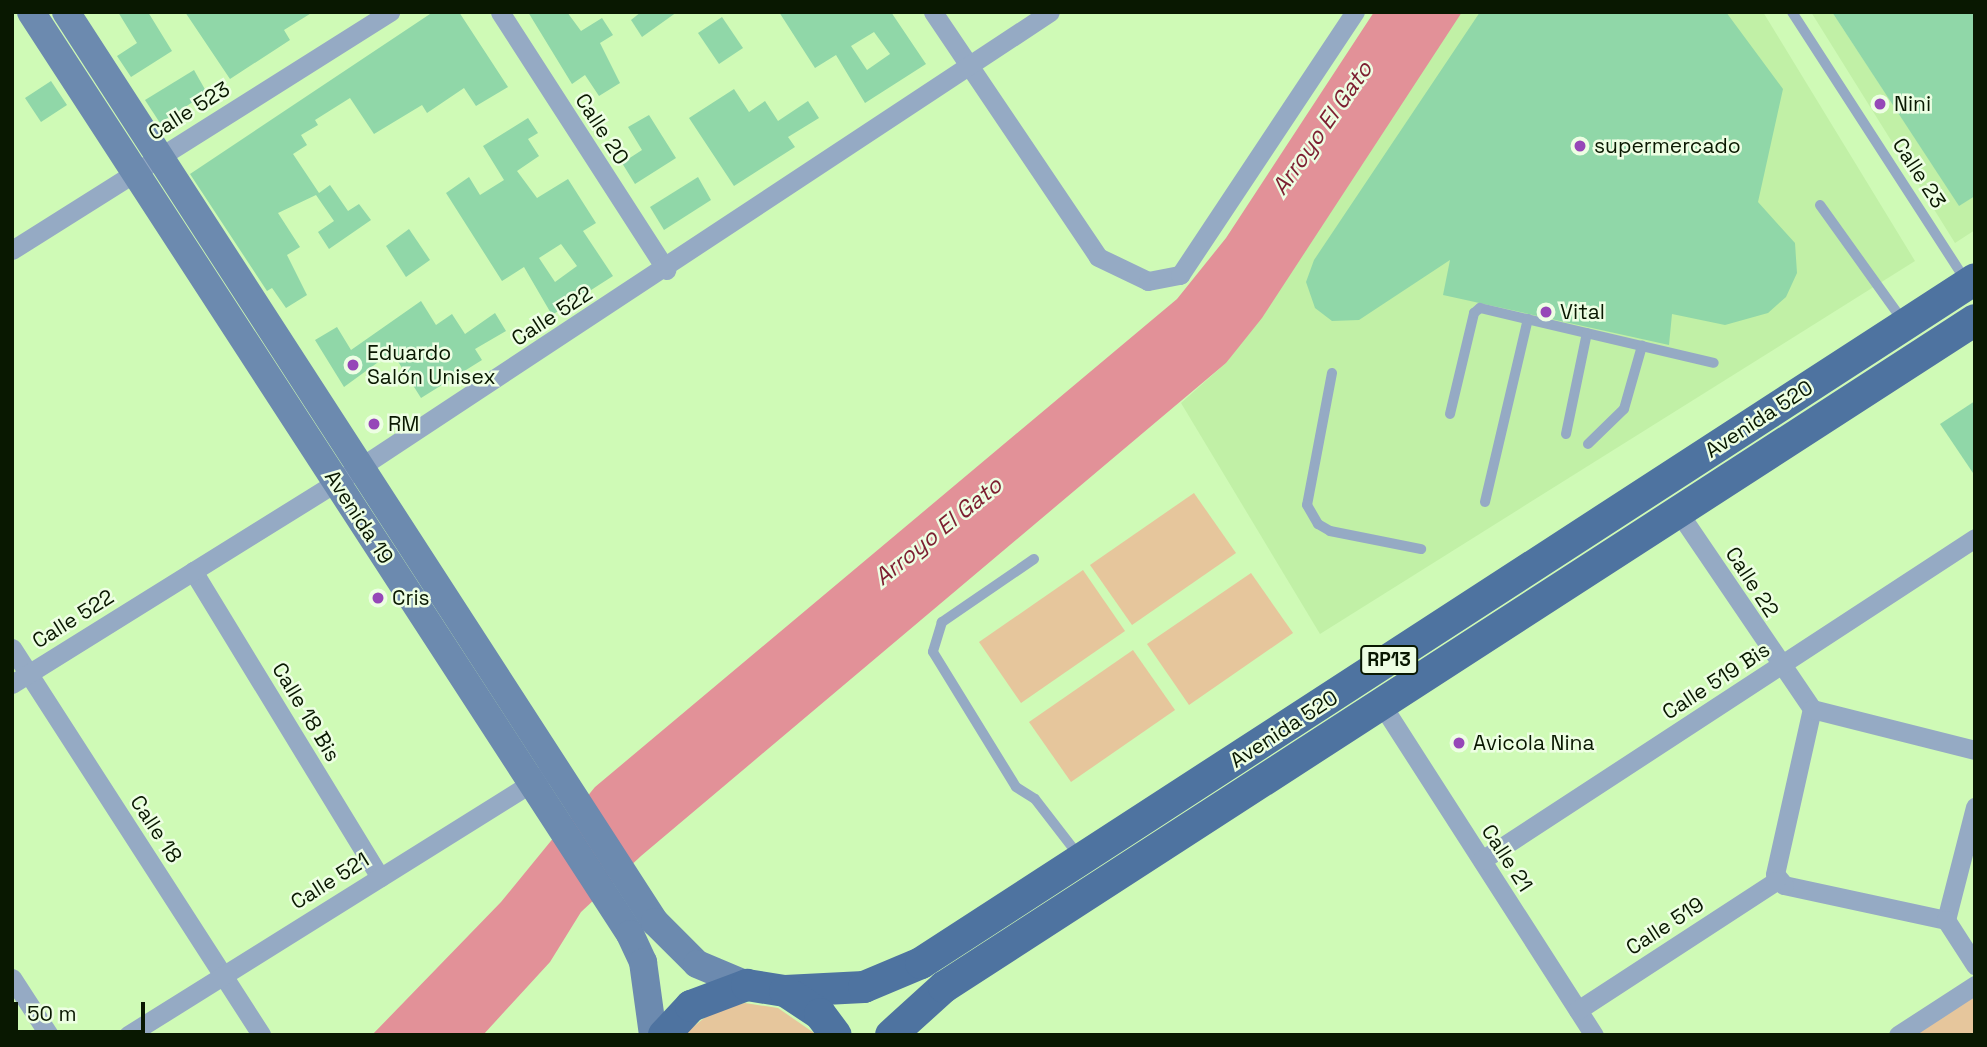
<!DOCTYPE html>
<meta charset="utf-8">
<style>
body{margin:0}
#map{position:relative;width:1987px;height:1047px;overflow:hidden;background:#cffab6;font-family:"Space Grotesk",sans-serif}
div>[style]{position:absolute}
.built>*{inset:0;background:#c1f0a6}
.green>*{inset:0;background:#e6c69c}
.water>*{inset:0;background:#e29198}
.building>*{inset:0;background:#90d7a8}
.service>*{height:10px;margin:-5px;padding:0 5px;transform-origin:5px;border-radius:5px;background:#95aac4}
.minor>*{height:19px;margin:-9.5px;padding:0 9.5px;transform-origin:9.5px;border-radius:9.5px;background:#95aac4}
.secondary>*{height:28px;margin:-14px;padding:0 14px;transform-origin:14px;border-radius:14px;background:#6c8aaf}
.primary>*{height:32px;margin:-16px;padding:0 16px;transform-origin:16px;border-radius:16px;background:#4e73a0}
.dots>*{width:19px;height:19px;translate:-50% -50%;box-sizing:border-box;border:4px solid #edfee3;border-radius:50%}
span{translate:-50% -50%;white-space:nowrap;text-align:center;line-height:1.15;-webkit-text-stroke:5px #edfee3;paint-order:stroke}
.shield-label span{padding:2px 5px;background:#edfee3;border:2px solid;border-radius:5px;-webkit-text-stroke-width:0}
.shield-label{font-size:19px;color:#091801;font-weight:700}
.poi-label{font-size:21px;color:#091801}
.left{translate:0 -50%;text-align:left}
.street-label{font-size:21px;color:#091801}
.water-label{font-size:23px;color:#7c1e30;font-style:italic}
.frame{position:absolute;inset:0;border:14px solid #091801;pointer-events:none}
.scale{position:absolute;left:14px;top:1002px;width:131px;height:32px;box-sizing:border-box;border:4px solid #091801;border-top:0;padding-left:9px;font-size:21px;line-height:24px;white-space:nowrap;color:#091801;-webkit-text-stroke:5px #edfee3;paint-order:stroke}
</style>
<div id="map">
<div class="built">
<div style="clip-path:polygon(1460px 12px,1763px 12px,1915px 261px,1320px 634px,1181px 403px,1226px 363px)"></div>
<div style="clip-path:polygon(1811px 12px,1832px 12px,1959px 205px,1975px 196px,1975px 230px,1955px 243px)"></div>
</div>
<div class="green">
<div style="clip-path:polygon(1194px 493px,1236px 553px,1132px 625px,1090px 565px)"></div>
<div style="clip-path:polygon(1083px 570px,1125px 631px,1021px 703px,979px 642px)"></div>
<div style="clip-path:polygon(1251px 573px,1293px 633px,1189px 705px,1147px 644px)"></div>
<div style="clip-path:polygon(1133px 650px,1175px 710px,1071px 782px,1029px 722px)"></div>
<div style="clip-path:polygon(1975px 995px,1975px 1035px,1914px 1035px)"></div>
<div style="clip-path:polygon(745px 1003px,778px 1008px,817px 1035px,683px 1035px,713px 1011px)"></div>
</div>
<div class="water">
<div style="clip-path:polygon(1374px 12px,1462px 12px,1262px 318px,1226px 363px,641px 856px,581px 912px,550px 962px,483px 1035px,372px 1035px,501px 902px,595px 787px,1177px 299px,1226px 238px)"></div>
</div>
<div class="building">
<div style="clip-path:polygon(118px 12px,148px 12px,172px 51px,131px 77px,117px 56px,137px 43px)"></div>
<div style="clip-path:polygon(185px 12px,313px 12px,284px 30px,290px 40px,230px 79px)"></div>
<div style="clip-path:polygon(433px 12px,459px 12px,508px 87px,476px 106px,464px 88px,427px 113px,422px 105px,374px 134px,350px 98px,315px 120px,318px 125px,301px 135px,307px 145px,293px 154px,319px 193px,330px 185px,348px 211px,359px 204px,371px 220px,329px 249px,318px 232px,334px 221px,316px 195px,278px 213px,300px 247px,287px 255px,307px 295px,286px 308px,272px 288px,267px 291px,190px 174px)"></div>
<div style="clip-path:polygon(528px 12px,567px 12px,581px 31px,602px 18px,613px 35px,600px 43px,620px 83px,599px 96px,585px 75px,572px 84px)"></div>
<div style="clip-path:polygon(641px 12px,677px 12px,642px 37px,631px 20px)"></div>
<div style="clip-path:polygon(evenodd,779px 12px,891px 12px,926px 64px,865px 103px,836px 55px,815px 68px,779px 12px,874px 32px,890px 54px,867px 70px,851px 46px,874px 32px)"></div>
<div style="clip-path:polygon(1480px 12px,1726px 12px,1783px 89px,1758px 202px,1795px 243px,1797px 273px,1786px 297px,1768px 313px,1725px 325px,1672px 314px,1669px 345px,1443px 295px,1450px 260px,1359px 320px,1332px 321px,1315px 308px,1306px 282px,1314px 260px)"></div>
<div style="clip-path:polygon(1832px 12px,1975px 12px,1975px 196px,1959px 206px)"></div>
<div style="clip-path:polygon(722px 17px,743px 48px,719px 64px,698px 33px)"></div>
<div style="clip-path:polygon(194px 70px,207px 93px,160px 123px,145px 100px)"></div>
<div style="clip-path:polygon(51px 81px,67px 105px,41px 122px,25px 98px)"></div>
<div style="clip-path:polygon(734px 89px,749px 112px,765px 101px,778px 121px,808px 101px,819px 118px,788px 137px,795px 147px,734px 186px,689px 118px)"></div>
<div style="clip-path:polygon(649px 115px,676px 158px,635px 184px,622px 163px,642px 150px,628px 127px)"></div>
<div style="clip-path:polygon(evenodd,528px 118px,538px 133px,528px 139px,539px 156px,517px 171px,537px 198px,568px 179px,596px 223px,583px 231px,613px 276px,552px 315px,524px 267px,502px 281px,446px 193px,469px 177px,480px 195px,504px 180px,483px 146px,528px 118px,561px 244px,577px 266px,555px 282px,539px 258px,561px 244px)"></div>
<div style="clip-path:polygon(698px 177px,711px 200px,664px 230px,650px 207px)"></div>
<div style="clip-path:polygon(409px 229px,430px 260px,406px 277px,386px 246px)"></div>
<div style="clip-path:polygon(421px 301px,436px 325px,452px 314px,465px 334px,495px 313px,506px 331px,475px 349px,482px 360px,421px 398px,392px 352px,344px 387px,315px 340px,337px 327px,351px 350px)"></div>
<div style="clip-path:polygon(1975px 401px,1975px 476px,1940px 424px)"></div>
</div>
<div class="service">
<div style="left:1792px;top:12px;width:318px;rotate:57.1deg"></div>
<div style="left:1820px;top:205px;width:143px;rotate:54.4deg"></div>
<div style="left:1332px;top:373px;width:134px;rotate:100.7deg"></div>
<div style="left:1307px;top:505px;width:22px;rotate:60deg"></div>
<div style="left:1318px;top:524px;width:14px;rotate:30deg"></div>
<div style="left:1330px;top:531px;width:93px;rotate:11.2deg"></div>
<div style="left:1450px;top:414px;width:104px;rotate:-76.6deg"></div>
<div style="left:1474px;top:313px;width:8px;rotate:-40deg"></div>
<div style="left:1480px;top:308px;width:240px;rotate:13.2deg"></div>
<div style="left:1566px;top:434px;width:103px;rotate:-78.3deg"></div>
<div style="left:1588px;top:444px;width:50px;rotate:-44.2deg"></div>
<div style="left:1624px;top:409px;width:66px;rotate:-74.1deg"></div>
<div style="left:1485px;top:502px;width:188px;rotate:-76.8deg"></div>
<div style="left:1034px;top:559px;width:112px;rotate:145.6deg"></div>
<div style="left:942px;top:622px;width:31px;rotate:107deg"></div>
<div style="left:933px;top:652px;width:158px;rotate:58.4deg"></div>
<div style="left:1016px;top:787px;width:22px;rotate:32deg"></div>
<div style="left:1035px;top:799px;width:72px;rotate:52.3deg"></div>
</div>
<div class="minor">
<div style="left:500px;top:12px;width:307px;rotate:57.2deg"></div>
<div style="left:933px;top:12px;width:295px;rotate:56deg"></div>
<div style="left:1098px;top:257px;width:55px;rotate:25.6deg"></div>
<div style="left:1148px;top:281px;width:33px;rotate:-11deg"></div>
<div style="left:1180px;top:275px;width:316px;rotate:-56.4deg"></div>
<div style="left:12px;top:250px;width:447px;rotate:-32.2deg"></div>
<div style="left:1679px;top:513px;width:237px;rotate:55.8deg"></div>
<div style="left:193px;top:571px;width:359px;rotate:58.6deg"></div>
<div style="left:12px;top:648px;width:460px;rotate:57.2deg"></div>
<div style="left:12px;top:684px;width:412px;rotate:-31.9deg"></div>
<div style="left:362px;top:466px;width:824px;rotate:-33.42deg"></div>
<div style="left:1382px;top:705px;width:392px;rotate:57.3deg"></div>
<div style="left:1482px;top:860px;width:589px;rotate:-33.15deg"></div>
<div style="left:1946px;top:920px;width:166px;rotate:-167.8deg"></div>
<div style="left:1784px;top:885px;width:14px;rotate:-129deg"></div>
<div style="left:1775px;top:874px;width:169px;rotate:-77.4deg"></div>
<div style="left:1812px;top:709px;width:168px;rotate:14.1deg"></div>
<div style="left:1946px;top:920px;width:117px;rotate:-75.6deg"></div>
<div style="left:1946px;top:920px;width:54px;rotate:57.2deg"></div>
<div style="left:12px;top:978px;width:68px;rotate:57deg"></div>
<div style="left:1578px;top:1010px;width:236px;rotate:-33.1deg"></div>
<div style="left:128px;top:1035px;width:487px;rotate:-32deg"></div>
<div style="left:1898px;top:1035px;width:92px;rotate:-33deg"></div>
</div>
<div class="secondary">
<div style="left:31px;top:12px;width:1099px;rotate:56.99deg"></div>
<div style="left:630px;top:934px;width:31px;rotate:65deg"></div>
<div style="left:643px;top:962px;width:74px;rotate:82.2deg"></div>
<div style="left:66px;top:12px;width:1084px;rotate:57.09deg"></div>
<div style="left:655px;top:922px;width:59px;rotate:45deg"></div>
<div style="left:697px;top:964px;width:54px;rotate:22.8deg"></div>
</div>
<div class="primary">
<div style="left:785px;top:991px;width:79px;rotate:-2.9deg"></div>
<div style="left:864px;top:987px;width:62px;rotate:-22.8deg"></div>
<div style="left:921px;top:963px;width:1256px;rotate:-32.98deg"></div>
<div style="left:664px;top:1035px;width:40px;rotate:-47deg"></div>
<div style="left:691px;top:1006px;width:60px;rotate:-20.6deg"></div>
<div style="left:747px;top:985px;width:38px;rotate:9deg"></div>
<div style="left:785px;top:991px;width:42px;rotate:33.3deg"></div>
<div style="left:820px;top:1014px;width:26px;rotate:53deg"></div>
<div style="left:891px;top:1035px;width:72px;rotate:-42.2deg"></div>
<div style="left:944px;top:987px;width:1228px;rotate:-32.9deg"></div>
</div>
<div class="dots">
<div style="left:1880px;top:104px;background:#9647b8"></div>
<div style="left:1580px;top:146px;background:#9647b8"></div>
<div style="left:1546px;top:312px;background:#9647b8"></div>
<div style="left:353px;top:365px;background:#9647b8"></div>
<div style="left:374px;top:424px;background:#9647b8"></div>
<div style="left:378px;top:598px;background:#9647b8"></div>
<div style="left:1459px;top:743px;background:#9647b8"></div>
</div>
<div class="shield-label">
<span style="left:1389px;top:660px">RP13</span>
</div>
<div class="poi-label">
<span class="left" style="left:1894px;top:104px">Nini</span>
<span class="left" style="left:1594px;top:146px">supermercado</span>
<span class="left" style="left:1560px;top:312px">Vital</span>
<span class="left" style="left:367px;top:365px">Eduardo<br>Salón Unisex</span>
<span class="left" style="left:388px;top:424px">RM</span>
<span class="left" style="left:392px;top:598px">Cris</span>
<span class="left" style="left:1473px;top:743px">Avicola Nina</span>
</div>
<div class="street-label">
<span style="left:189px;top:111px;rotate:-32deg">Calle 523</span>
<span style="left:602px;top:129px;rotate:57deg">Calle 20</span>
<span style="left:1919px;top:173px;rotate:57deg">Calle 23</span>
<span style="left:552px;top:316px;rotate:-33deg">Calle 522</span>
<span style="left:1759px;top:419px;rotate:-33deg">Avenida 520</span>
<span style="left:359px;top:517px;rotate:57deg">Avenida 19</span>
<span style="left:1752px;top:582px;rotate:57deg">Calle 22</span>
<span style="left:73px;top:619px;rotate:-32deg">Calle 522</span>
<span style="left:1716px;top:681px;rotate:-33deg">Calle 519 Bis</span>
<span style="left:306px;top:712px;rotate:59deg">Calle 18 Bis</span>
<span style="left:1284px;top:729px;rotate:-33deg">Avenida 520</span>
<span style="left:156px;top:829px;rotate:57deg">Calle 18</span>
<span style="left:1507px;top:858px;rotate:57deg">Calle 21</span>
<span style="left:330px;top:881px;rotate:-32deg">Calle 521</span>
<span style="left:1665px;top:926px;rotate:-33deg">Calle 519</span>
</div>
<div class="water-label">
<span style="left:1322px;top:128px;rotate:-55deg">Arroyo El Gato</span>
<span style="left:938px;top:531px;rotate:-39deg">Arroyo El Gato</span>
</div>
<div class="frame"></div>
<div class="scale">50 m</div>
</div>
